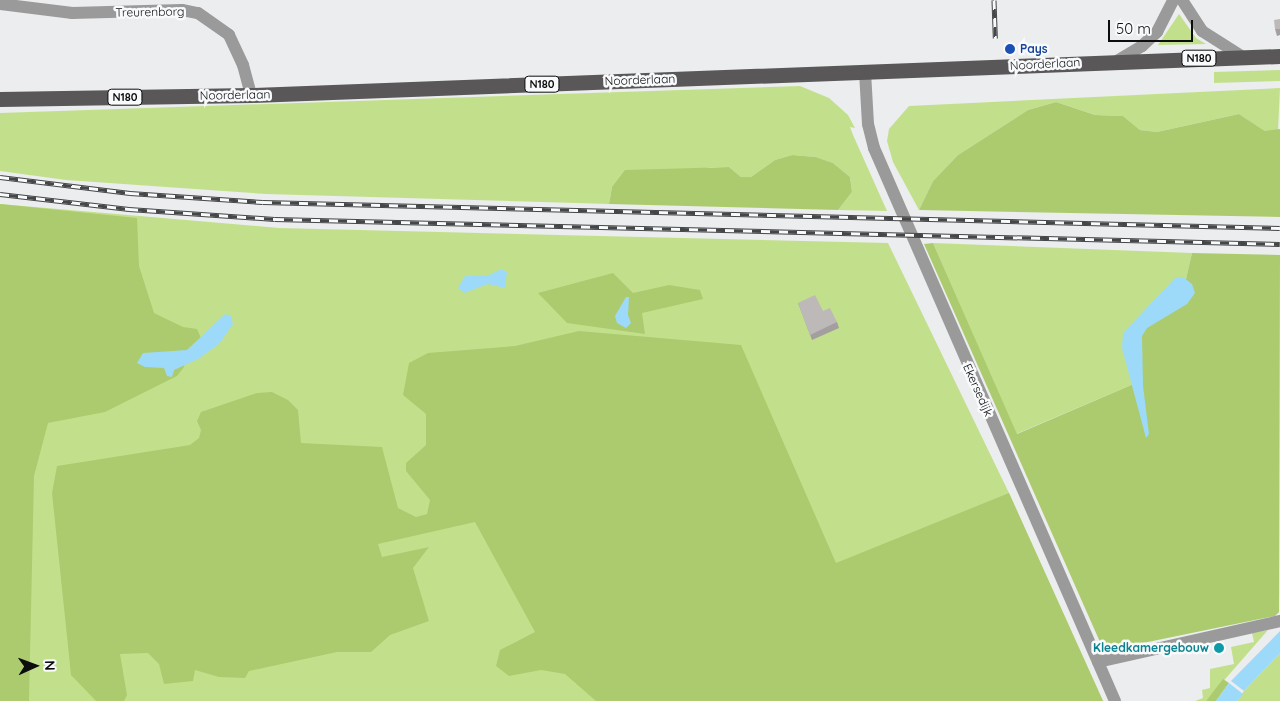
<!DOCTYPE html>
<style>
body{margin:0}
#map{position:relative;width:1280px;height:701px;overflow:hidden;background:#ebedef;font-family:Quicksand,sans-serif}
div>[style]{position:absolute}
.green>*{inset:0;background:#c2e08b}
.forest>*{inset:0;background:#accb6e}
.water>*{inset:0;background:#9ddaf9}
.street>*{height:12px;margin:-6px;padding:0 6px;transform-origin:6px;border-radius:6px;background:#9b9a9a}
.primary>*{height:15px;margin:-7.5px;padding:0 7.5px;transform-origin:7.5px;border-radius:7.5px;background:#595757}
.rail>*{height:5px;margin-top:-2.5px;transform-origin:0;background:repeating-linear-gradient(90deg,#f8fafc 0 9px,#454647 0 18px);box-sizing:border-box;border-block:1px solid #454647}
.wall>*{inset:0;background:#a39f9f}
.building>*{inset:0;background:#bdb9b9}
.dots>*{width:14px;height:14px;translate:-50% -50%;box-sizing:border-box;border:2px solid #f8fafc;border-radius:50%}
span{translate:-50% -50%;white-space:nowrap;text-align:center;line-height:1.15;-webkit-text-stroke:5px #f8fafc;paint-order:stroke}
.shield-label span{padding:1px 4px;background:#f8fafc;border:1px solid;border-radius:4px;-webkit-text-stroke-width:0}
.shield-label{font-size:11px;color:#0d0d0e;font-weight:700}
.street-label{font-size:12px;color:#0d0d0e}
.transit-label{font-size:12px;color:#164399;font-weight:700}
.left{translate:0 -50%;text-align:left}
.culture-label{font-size:12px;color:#0d838f;font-weight:700}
.right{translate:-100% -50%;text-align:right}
.north{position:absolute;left:10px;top:641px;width:50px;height:50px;-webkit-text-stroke:4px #f8fafc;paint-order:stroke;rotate:88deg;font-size:14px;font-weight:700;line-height:20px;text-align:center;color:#0d0d0e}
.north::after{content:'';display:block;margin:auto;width:18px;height:22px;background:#0d0d0e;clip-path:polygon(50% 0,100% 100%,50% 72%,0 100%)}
.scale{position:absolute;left:1108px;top:20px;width:85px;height:22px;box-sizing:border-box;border:2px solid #0d0d0e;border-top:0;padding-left:6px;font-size:15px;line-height:18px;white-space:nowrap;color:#0d0d0e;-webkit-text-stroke:4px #f8fafc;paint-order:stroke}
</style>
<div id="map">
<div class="green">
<div style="clip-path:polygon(1179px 14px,1196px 38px,1206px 44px,1158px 45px)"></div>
<div style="clip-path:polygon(1280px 70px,1280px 81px,1214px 83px,1214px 72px)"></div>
<div style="clip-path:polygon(800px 86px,829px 98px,848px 115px,855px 128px,850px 127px,853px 135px,887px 211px,838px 210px,852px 192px,850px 177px,833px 163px,816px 157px,792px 155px,775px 160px,751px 177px,741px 177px,729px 167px,711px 167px,612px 187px,609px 204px,266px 194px,66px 180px,0 171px,0 113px)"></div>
<div style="clip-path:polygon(1280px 88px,1278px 131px,1265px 131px,1239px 114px,1157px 132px,1140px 130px,1123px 116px,1095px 115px,1056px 102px,1028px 110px,958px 155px,933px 181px,919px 210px,893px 162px,887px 141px,889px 129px,909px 106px)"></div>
<div style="clip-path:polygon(0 204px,279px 228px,888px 243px,1009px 493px,1103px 701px,0 701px)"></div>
<div style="clip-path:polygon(933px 243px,1192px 253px,1183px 292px,1136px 383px,1016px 434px)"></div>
<div style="clip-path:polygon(1268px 630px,1206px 701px,1195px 701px,1203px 698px,1202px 690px,1210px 688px,1210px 669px,1234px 664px,1231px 647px,1254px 642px,1252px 633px)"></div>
<div style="clip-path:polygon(1280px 653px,1280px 701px,1237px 701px,1244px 691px)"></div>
</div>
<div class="forest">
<div style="clip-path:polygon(1056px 102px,1095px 115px,1123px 116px,1140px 130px,1157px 132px,1239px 114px,1265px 131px,1280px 129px,1280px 217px,919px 210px,933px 181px,958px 155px,1028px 110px)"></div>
<div style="clip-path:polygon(792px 155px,816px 157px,833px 163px,850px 177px,852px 192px,838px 210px,609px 204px,612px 187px,625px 170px,729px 167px,741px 177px,751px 177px,775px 160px)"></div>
<div style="clip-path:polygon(0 204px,137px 218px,139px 266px,154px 313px,183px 327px,197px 329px,201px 338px,187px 350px,184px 367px,177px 376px,105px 412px,48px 423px,34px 476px,29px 701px,0 701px)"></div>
<div style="clip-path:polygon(933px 243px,1017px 434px,1136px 383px,1138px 327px,1183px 292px,1192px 253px,1280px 255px,1279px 612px,1275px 616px,1104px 651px,924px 244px)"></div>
<div style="clip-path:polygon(613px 273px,633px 293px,669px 285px,700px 290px,703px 299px,642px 313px,645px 334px,567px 323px,538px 293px)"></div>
<div style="clip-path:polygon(579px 331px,741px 345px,836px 563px,1009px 493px,1103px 701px,596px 701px,565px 674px,541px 670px,509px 676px,496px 666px,500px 650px,535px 632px,475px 522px,378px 544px,382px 557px,429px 547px,413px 568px,429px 621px,390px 635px,371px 652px,337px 652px,249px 671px,245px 678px,219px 677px,195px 670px,193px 681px,164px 684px,159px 664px,148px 653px,120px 654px,127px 695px,124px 701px,96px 701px,71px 675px,52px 493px,57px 466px,190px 445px,199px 438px,201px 430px,197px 421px,201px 412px,257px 393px,272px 392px,288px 400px,298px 410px,301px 443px,382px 447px,398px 508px,416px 517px,427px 514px,430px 500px,406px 471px,406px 463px,426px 445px,426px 414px,403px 395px,409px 363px,428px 353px,515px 346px)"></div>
<div style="clip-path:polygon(1223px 679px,1229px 683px,1216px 701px,1206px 701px)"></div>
</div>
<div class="water">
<div style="clip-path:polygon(501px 269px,507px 272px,505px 288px,488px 284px,464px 293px,458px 288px,465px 276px,489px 275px)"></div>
<div style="clip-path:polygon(1176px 277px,1183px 277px,1192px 284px,1195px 293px,1187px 304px,1147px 328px,1142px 336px,1143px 386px,1149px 434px,1146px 438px,1122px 348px,1123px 333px)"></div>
<div style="clip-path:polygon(626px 297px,629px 297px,628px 315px,631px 323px,626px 328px,617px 323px,615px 316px)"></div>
<div style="clip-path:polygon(225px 314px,231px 316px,233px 324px,219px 344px,198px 359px,174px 370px,172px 377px,167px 376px,164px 368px,145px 367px,137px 363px,143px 353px,187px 350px)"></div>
<div style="clip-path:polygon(1280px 631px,1280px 653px,1244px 691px,1231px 681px)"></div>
<div style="clip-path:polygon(1229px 683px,1243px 694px,1237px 701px,1216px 701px)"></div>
</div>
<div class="street">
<div style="left:1182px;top:0;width:37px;rotate:57deg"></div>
<div style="left:1202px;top:31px;width:49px;rotate:32.4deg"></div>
<div style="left:0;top:4px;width:73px;rotate:7.1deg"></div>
<div style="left:72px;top:13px;width:110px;rotate:-1.6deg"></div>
<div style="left:182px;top:10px;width:16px;rotate:11deg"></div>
<div style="left:198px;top:13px;width:38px;rotate:35deg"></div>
<div style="left:229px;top:35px;width:33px;rotate:65deg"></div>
<div style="left:243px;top:65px;width:31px;rotate:75deg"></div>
<div style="left:1117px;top:61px;width:29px;rotate:-31deg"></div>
<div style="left:1142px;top:46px;width:21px;rotate:-43deg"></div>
<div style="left:1157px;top:32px;width:36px;rotate:-63deg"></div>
<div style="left:865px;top:72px;width:52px;rotate:86.7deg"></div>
<div style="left:868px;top:124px;width:25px;rotate:76deg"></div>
<div style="left:874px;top:148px;width:603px;rotate:66.45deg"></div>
<div style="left:1098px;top:662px;width:187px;rotate:-12.7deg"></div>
</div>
<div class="primary">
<div style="left:0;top:99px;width:251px;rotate:-0.9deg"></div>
<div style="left:251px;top:95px;width:1030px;rotate:-2.17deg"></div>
</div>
<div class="rail">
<div style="left:994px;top:0;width:38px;rotate:88deg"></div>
<div style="left:0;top:177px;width:131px;rotate:7deg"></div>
<div style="left:130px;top:193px;width:133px;rotate:3.9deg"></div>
<div style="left:263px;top:202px;width:1017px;rotate:1.46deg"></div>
<div style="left:0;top:194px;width:130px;rotate:6.6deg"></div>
<div style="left:129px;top:209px;width:146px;rotate:3.9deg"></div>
<div style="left:275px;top:219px;width:1005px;rotate:1.42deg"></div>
</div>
<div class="wall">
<div style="clip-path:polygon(1280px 19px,1280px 35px,1277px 36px,1275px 29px)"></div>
<div style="clip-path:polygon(798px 303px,823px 311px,837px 322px,839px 328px,812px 340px)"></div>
</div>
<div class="building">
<div style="clip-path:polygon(1280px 19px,1280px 29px,1275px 29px,1274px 20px)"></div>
<div style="clip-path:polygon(815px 295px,823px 311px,830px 308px,837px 322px,810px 335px,798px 303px)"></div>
</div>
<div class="dots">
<div style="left:1010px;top:49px;background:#1a4fb4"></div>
<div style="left:1219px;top:648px;background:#0f9aa8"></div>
</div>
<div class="shield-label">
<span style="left:1199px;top:58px">N180</span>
<span style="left:542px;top:84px">N180</span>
<span style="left:125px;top:97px">N180</span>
</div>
<div class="street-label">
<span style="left:150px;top:12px;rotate:-1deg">Treurenborg</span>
<span style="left:1045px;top:64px;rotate:-3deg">Noorderlaan</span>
<span style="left:640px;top:80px;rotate:-2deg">Noorderlaan</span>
<span style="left:235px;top:95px;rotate:-1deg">Noorderlaan</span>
<span style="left:978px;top:390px;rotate:66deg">Ekersedijk</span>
</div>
<div class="transit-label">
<span class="left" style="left:1020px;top:49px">Pays</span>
</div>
<div class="culture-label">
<span class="right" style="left:1209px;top:648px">Kleedkamergebouw</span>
</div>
<div class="north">N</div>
<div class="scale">50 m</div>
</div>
